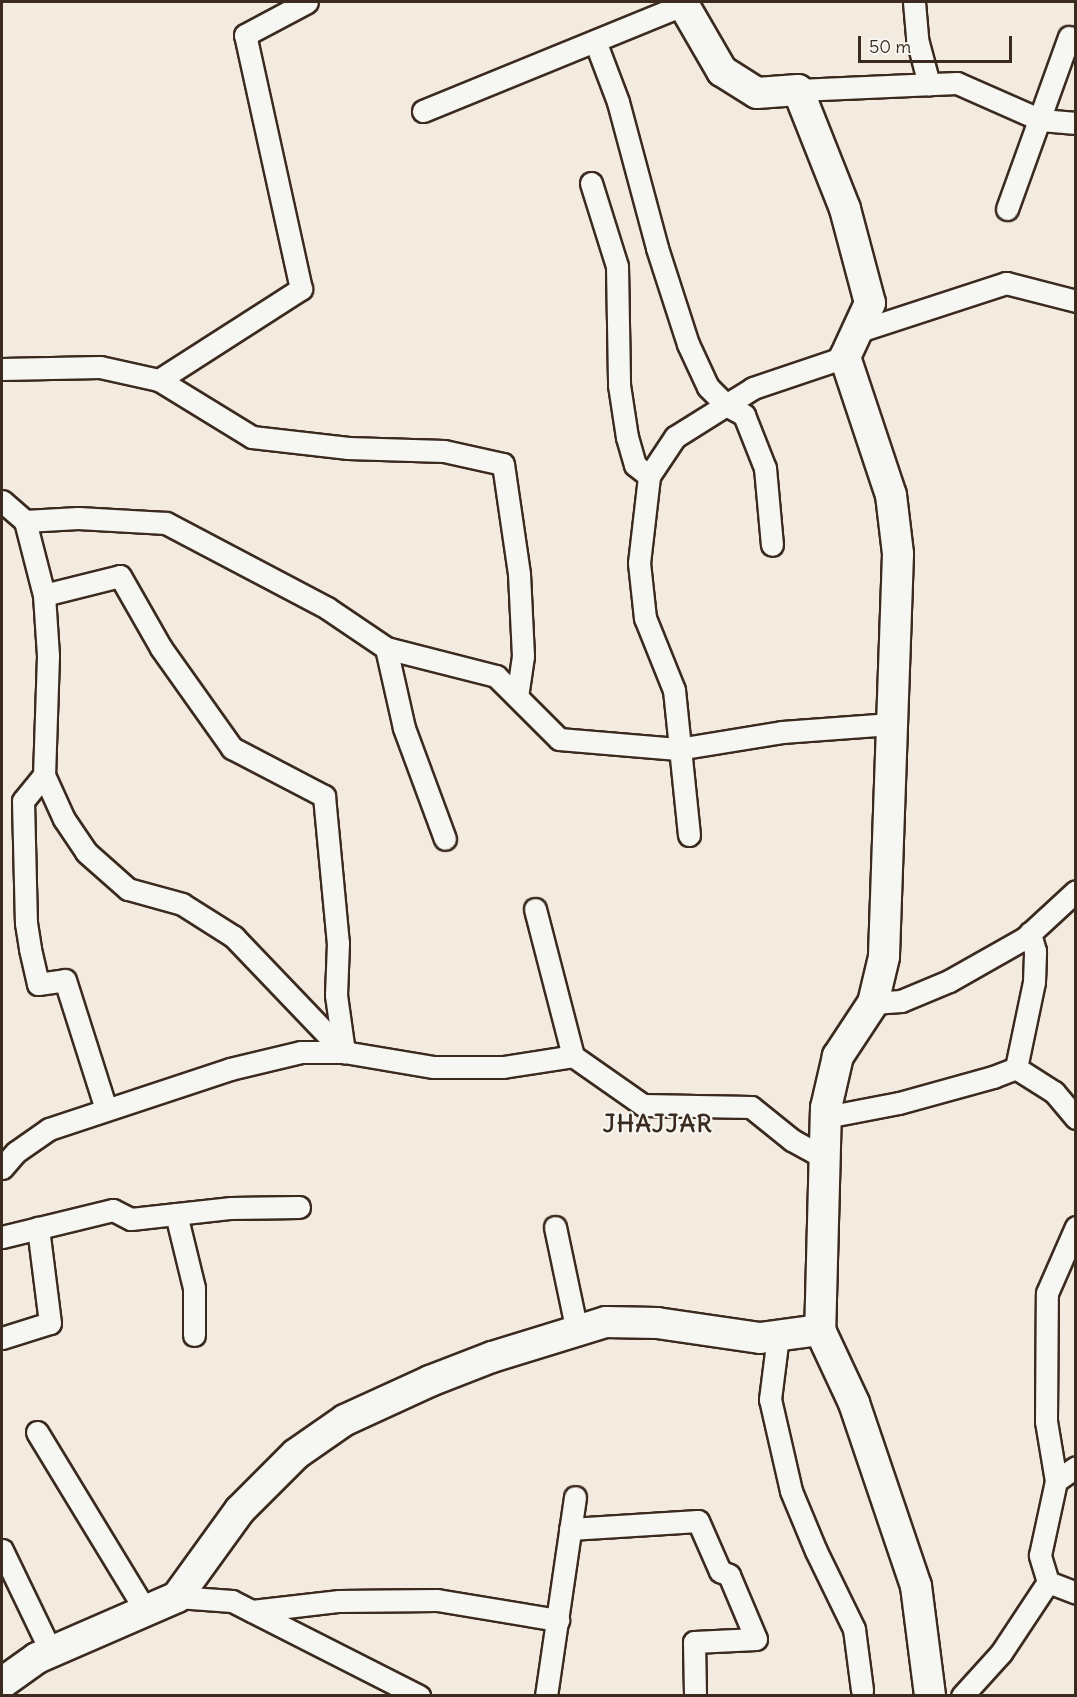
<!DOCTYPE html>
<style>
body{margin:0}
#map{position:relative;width:1077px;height:1697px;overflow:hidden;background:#f4ebe0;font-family:Delius,sans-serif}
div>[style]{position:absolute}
.roads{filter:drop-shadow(2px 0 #3b2a1e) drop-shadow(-2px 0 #3b2a1e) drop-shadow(0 2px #3b2a1e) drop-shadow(0 -2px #3b2a1e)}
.street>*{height:21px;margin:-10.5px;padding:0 10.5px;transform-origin:10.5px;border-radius:10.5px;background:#f6f6f2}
.secondary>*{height:30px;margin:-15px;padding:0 15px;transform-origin:15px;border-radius:15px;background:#f6f6f2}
span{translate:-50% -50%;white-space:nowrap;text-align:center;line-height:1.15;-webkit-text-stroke:4.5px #f6f6f2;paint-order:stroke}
.district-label{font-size:24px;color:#3b2a1e;font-weight:700;letter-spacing:1.5px}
.frame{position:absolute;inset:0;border:3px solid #3b2a1e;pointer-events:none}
.scale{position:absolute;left:858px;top:36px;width:154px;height:27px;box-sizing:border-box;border:3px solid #3b2a1e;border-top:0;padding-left:8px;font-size:18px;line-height:21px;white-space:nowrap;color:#3b2a1e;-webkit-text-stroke:4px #f6f6f2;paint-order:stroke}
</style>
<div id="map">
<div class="roads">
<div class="street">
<div style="left:914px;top:2px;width:37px;rotate:85deg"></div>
<div style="left:917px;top:39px;width:47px;rotate:75.1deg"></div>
<div style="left:595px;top:41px;width:65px;rotate:69.3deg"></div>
<div style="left:618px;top:102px;width:151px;rotate:75deg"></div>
<div style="left:657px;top:248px;width:101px;rotate:72.1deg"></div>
<div style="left:688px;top:344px;width:47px;rotate:65.1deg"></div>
<div style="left:708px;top:387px;width:25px;rotate:45deg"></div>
<div style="left:726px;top:405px;width:21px;rotate:29deg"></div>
<div style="left:744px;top:415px;width:57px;rotate:68.4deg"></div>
<div style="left:765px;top:468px;width:77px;rotate:84.8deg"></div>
<div style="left:798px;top:90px;width:159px;rotate:-2.5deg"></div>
<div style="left:957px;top:83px;width:92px;rotate:23.8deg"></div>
<div style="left:1041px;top:120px;width:35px;rotate:5deg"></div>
<div style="left:423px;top:111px;width:281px;rotate:-22.2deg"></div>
<div style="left:591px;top:183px;width:87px;rotate:72.6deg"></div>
<div style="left:617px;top:266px;width:119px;rotate:89deg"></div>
<div style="left:619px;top:385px;width:53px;rotate:81.3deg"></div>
<div style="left:627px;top:437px;width:29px;rotate:74deg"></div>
<div style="left:635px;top:465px;width:18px;rotate:38deg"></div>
<div style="left:1007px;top:209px;width:183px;rotate:-70.2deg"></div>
<div style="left:856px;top:332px;width:158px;rotate:-18.1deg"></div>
<div style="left:1006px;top:283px;width:72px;rotate:14.4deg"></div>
<div style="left:2px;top:369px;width:98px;rotate:-1.2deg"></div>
<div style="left:100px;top:367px;width:60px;rotate:12.4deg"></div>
<div style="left:159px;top:380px;width:109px;rotate:31.5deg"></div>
<div style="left:252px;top:437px;width:97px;rotate:6.5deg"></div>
<div style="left:348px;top:448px;width:96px;rotate:1.8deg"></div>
<div style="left:444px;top:451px;width:60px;rotate:12.4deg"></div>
<div style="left:503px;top:464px;width:111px;rotate:81.7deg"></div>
<div style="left:519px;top:574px;width:82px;rotate:87.2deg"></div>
<div style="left:523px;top:656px;width:41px;rotate:98.3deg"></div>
<div style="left:159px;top:380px;width:169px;rotate:-32.7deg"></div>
<div style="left:301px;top:289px;width:260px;rotate:-102.4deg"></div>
<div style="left:245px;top:35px;width:70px;rotate:-28deg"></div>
<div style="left:2px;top:501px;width:30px;rotate:41deg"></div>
<div style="left:25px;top:521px;width:53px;rotate:-3.2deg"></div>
<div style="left:78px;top:518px;width:88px;rotate:3.3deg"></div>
<div style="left:166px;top:523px;width:182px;rotate:27.8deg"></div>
<div style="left:327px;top:608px;width:71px;rotate:34.1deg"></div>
<div style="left:386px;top:648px;width:114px;rotate:14.3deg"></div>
<div style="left:496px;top:676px;width:89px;rotate:45deg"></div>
<div style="left:559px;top:739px;width:119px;rotate:4.8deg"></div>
<div style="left:678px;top:749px;width:105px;rotate:-9.3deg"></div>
<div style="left:782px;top:732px;width:109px;rotate:-4.2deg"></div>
<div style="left:25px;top:521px;width:76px;rotate:75.6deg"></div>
<div style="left:44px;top:595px;width:61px;rotate:86.2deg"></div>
<div style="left:48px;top:656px;width:119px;rotate:91.9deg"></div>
<div style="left:44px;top:775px;width:48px;rotate:65.6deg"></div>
<div style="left:64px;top:819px;width:40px;rotate:56deg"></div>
<div style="left:86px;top:852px;width:56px;rotate:41.4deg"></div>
<div style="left:128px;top:889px;width:56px;rotate:15.5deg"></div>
<div style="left:182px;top:904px;width:62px;rotate:32.4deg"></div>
<div style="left:234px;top:937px;width:159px;rotate:46.3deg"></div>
<div style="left:44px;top:595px;width:78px;rotate:-14deg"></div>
<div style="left:120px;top:576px;width:83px;rotate:60.3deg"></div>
<div style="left:161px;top:648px;width:123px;rotate:54.6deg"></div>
<div style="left:232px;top:748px;width:104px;rotate:27.6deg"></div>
<div style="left:324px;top:796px;width:148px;rotate:84.6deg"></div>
<div style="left:338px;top:943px;width:52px;rotate:92.2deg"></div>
<div style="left:336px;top:995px;width:58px;rotate:82deg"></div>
<div style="left:386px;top:648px;width:82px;rotate:77.3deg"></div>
<div style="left:404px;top:728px;width:118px;rotate:69.7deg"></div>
<div style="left:44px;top:775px;width:33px;rotate:129deg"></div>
<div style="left:23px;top:801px;width:122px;rotate:88.6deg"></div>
<div style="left:26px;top:923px;width:26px;rotate:81deg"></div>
<div style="left:30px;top:949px;width:36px;rotate:77deg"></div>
<div style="left:38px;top:984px;width:27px;rotate:-8deg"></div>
<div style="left:65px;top:980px;width:135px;rotate:72.4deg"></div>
<div style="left:689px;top:835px;width:146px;rotate:-95.9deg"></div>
<div style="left:674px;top:690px;width:78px;rotate:-111.9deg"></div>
<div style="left:645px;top:618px;width:55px;rotate:-96.2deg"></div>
<div style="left:639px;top:563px;width:88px;rotate:-83.4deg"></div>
<div style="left:649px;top:476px;width:47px;rotate:-56.3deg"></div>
<div style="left:675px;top:437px;width:60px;rotate:-32.1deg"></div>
<div style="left:726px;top:405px;width:32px;rotate:-32deg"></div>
<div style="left:753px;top:388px;width:97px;rotate:-18.6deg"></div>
<div style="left:535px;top:909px;width:152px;rotate:75.5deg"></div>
<div style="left:873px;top:1003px;width:28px;rotate:-4deg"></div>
<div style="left:901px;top:1001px;width:52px;rotate:-22.6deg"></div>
<div style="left:949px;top:981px;width:87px;rotate:-29.5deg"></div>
<div style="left:1025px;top:938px;width:69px;rotate:-42.7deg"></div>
<div style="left:1016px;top:1068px;width:45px;rotate:32.3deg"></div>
<div style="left:1054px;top:1092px;width:34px;rotate:50deg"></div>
<div style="left:826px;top:1117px;width:74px;rotate:-10.9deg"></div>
<div style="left:899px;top:1103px;width:98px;rotate:-15.5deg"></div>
<div style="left:993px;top:1077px;width:25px;rotate:-21deg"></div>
<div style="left:1016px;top:1068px;width:88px;rotate:-78.2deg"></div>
<div style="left:1034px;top:982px;width:31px;rotate:-88deg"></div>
<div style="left:1035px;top:951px;width:19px;rotate:-106deg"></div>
<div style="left:2px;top:1168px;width:21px;rotate:-49deg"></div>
<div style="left:16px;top:1152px;width:40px;rotate:-34.9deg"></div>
<div style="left:49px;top:1129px;width:191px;rotate:-18.3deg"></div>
<div style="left:230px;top:1069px;width:73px;rotate:-13.5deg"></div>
<div style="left:301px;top:1052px;width:43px"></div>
<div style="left:344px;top:1052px;width:91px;rotate:9.5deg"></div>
<div style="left:434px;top:1067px;width:69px"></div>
<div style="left:503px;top:1067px;width:71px;rotate:-8.9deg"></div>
<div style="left:573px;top:1056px;width:85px;rotate:35deg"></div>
<div style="left:643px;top:1105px;width:108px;rotate:1.1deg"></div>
<div style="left:751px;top:1107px;width:53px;rotate:38.8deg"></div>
<div style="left:792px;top:1140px;width:38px;rotate:29deg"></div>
<div style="left:176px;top:1214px;width:76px;rotate:76.3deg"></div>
<div style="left:194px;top:1288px;width:47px;rotate:90deg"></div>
<div style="left:555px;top:1227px;width:106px;rotate:78.1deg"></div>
<div style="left:2px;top:1237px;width:114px;rotate:-13.7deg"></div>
<div style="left:113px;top:1210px;width:20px;rotate:27deg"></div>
<div style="left:131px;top:1219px;width:101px;rotate:-6.3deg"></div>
<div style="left:231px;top:1208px;width:68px;rotate:-0.8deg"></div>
<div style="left:778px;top:1336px;width:64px;rotate:97.2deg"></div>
<div style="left:770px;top:1399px;width:94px;rotate:77.1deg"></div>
<div style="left:791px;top:1491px;width:65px;rotate:67.4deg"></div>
<div style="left:816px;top:1551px;width:87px;rotate:64deg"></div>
<div style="left:854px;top:1629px;width:62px;rotate:82.5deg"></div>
<div style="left:2px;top:1338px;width:50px;rotate:-17.4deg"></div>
<div style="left:50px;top:1323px;width:96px;rotate:-97.2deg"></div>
<div style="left:37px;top:1432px;width:210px;rotate:58.7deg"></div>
<div style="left:1056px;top:1481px;width:24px;rotate:-35deg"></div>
<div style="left:570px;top:1529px;width:128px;rotate:-3.6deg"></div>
<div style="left:698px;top:1521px;width:55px;rotate:66.3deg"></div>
<div style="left:720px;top:1571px;width:10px;rotate:24deg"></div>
<div style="left:729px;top:1575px;width:69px;rotate:67.1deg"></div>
<div style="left:756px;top:1639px;width:62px;rotate:177.2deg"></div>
<div style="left:694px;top:1642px;width:54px;rotate:88.9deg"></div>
<div style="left:2px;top:1550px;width:113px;rotate:64.3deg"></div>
<div style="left:1048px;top:1582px;width:30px;rotate:21deg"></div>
<div style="left:177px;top:1597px;width:55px;rotate:4.2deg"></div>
<div style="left:232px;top:1601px;width:210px;rotate:26.9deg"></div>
<div style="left:252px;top:1611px;width:88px;rotate:-6.6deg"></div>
<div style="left:339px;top:1601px;width:98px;rotate:-0.6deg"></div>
<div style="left:437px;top:1600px;width:123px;rotate:9.4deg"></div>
<div style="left:546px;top:1696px;width:201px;rotate:-81.7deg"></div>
<div style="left:962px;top:1696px;width:58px;rotate:-47.8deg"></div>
<div style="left:1001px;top:1653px;width:85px;rotate:-56.5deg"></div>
<div style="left:1048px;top:1582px;width:28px;rotate:-107deg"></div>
<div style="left:1040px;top:1555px;width:76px;rotate:-77.8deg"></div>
<div style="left:1056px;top:1481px;width:61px;rotate:-99.5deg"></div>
<div style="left:1046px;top:1421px;width:128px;rotate:-89.6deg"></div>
<div style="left:1047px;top:1293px;width:72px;rotate:-66.3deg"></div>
</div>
<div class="secondary">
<div style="left:682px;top:2px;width:80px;rotate:59.9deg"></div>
<div style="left:722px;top:71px;width:41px;rotate:32.2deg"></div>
<div style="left:757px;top:93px;width:41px;rotate:-4.2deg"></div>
<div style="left:798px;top:90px;width:128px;rotate:68.4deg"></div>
<div style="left:845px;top:209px;width:97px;rotate:75.1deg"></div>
<div style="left:870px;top:303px;width:60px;rotate:114.8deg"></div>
<div style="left:845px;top:357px;width:145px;rotate:71.6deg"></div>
<div style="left:891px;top:495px;width:59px;rotate:83.2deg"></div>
<div style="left:898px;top:554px;width:403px;rotate:92deg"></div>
<div style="left:884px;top:957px;width:47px;rotate:103.4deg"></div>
<div style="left:873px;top:1003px;width:64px;rotate:123.4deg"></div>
<div style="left:838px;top:1056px;width:53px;rotate:103deg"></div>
<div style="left:826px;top:1108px;width:222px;rotate:91.5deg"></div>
<div style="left:820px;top:1330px;width:81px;rotate:65deg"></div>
<div style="left:854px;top:1403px;width:193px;rotate:71.3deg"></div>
<div style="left:916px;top:1586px;width:111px;rotate:82.7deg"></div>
<div style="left:2px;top:1683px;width:43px;rotate:-35.5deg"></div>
<div style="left:37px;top:1658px;width:153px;rotate:-23.5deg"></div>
<div style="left:177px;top:1597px;width:107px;rotate:-54.1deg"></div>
<div style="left:240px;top:1510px;width:79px;rotate:-45deg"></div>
<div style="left:296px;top:1454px;width:60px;rotate:-34.8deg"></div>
<div style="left:345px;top:1420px;width:94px;rotate:-24.6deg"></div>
<div style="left:430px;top:1381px;width:66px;rotate:-21.2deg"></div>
<div style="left:492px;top:1357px;width:119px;rotate:-17.1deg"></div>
<div style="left:606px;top:1322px;width:51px;rotate:1.1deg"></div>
<div style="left:657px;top:1323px;width:104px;rotate:8.3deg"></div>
<div style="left:760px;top:1338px;width:61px;rotate:-7.6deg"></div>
</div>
</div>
<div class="district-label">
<span style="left:658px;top:1124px">JHAJJAR</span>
</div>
<div class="frame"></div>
<div class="scale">50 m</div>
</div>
